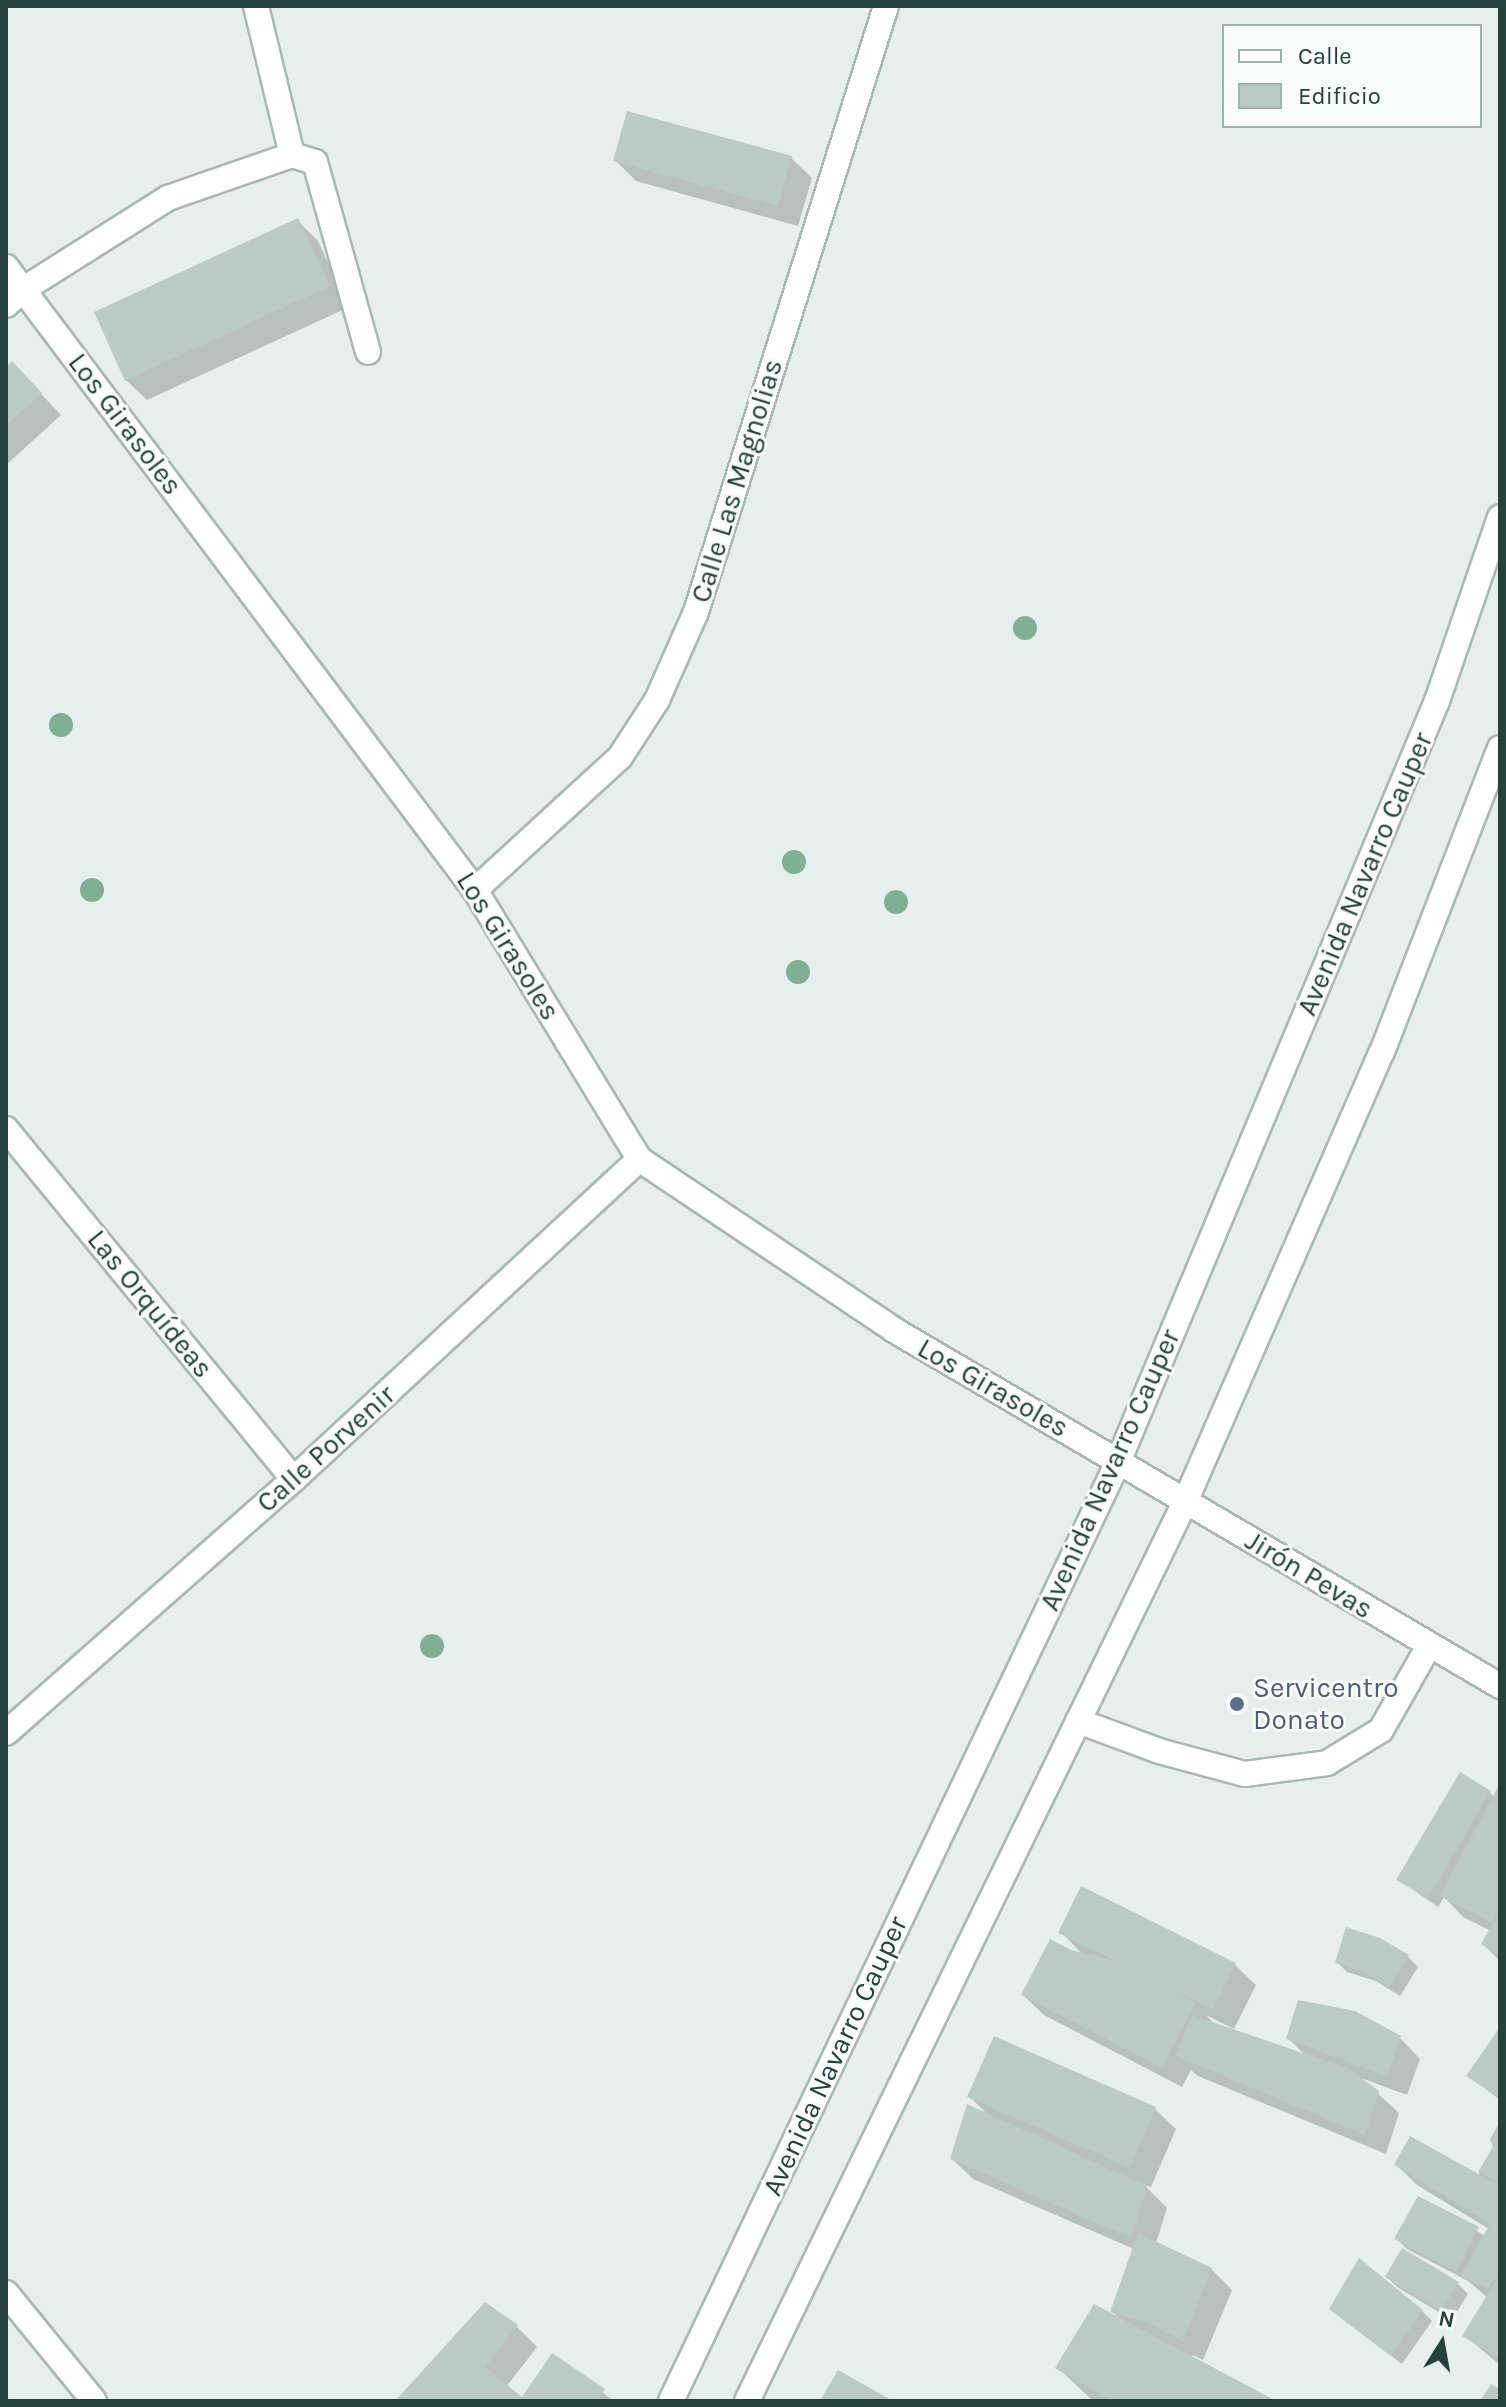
<!DOCTYPE html>
<meta charset="utf-8">
<style>
body{margin:0}
#map{position:relative;width:1506px;height:2407px;overflow:hidden;background:#e6efeb;font-family:Karla,sans-serif}
div>[style]{position:absolute}
.shadow>*{inset:0;background:#0003}
.building>*{inset:0;background:#bbcac4}
.roads{filter:drop-shadow(2px 0 #a8b8b2) drop-shadow(-2px 0 #a8b8b2) drop-shadow(0 2px #a8b8b2) drop-shadow(0 -2px #a8b8b2)}
.lane>*{height:24px;margin:-12px;padding:0 12px;transform-origin:12px;border-radius:12px;background:#fff}
.street>*{height:24px;margin:-12px;padding:0 12px;transform-origin:12px;border-radius:12px;background:#fff}
.secondary>*{height:24px;margin:-12px;padding:0 12px;transform-origin:12px;border-radius:12px;background:#fff}
.trees>*{width:24px;height:24px;margin:-12px;border-radius:50%;background:#80af93}
.dots>*{width:22px;height:22px;translate:-50% -50%;box-sizing:border-box;border:4px solid #f7fbf9;border-radius:50%}
span{translate:-50% -50%;white-space:nowrap;text-align:center;line-height:1.15;-webkit-text-stroke:6px #f7fbf9;paint-order:stroke}
.street-label{font-size:28px;color:#24423a}
.service-label{font-size:28px;color:#4e5e75}
.left{translate:0 -50%;text-align:left}
.frame{position:absolute;inset:0;border:8px solid #24423a;pointer-events:none}
.legend{position:absolute;left:1222px;top:24px;width:260px;height:104px;box-sizing:border-box;background:#f7fbf9;border:2px solid #a3b1ad;margin:0;padding:10px 14px;list-style:none;font-size:24px;color:#24423a}
.legend li{display:flex;align-items:center;gap:16px;height:40px}
.legend b{width:40px;border:2px solid #a3b1ad}
.north{position:absolute;left:1402px;top:2303px;width:80px;height:80px;-webkit-text-stroke:6px #f7fbf9;paint-order:stroke;rotate:11deg;font-size:22px;font-weight:700;line-height:32px;text-align:center;color:#24423a}
.north::after{content:'';display:block;margin:auto;width:28px;height:36px;background:#24423a;clip-path:polygon(50% 0,100% 100%,50% 72%,0 100%)}
</style>
<div id="map">
<div class="shadow">
<div style="clip-path:polygon(791px 158px,812px 178px,798px 226px,636px 181px,616px 161px)"></div>
<div style="clip-path:polygon(298px 221px,318px 241px,349px 307px,147px 400px,126px 380px)"></div>
<div style="clip-path:polygon(6px 369px,32px 384px,61px 415px,6px 465px)"></div>
<div style="clip-path:polygon(1500px 1787px,1500px 1961px,1483px 1944px,1491px 1931px,1463px 1917px,1444px 1897px,1438px 1907px,1399px 1880px,1490px 1793px,1495px 1798px)"></div>
<div style="clip-path:polygon(1082px 1889px,1235px 1965px,1256px 1985px,1234px 2029px,1206px 2015px,1215px 2025px,1306px 2056px,1288px 2038px,1400px 2038px,1420px 2059px,1407px 2095px,1361px 2078px,1399px 2113px,1386px 2154px,1198px 2076px,1191px 2070px,1182px 2087px,1044px 2015px,1023px 1995px,1084px 1956px,1061px 1932px)"></div>
<div style="clip-path:polygon(1408px 1957px,1418px 1967px,1400px 1996px,1376px 1981px,1347px 1972px,1337px 1962px)"></div>
<div style="clip-path:polygon(1500px 2030px,1500px 2100px,1469px 2076px)"></div>
<div style="clip-path:polygon(970px 2097px,1155px 2109px,1176px 2129px,1151px 2187px,1143px 2184px,1167px 2208px,1156px 2243px,1211px 2269px,1232px 2290px,1203px 2360px,1193px 2355px,1191px 2358px,1272px 2401px,1093px 2401px,1058px 2368px,1120px 2319px,1112px 2311px,1134px 2249px,973px 2179px,952px 2159px,988px 2115px)"></div>
<div style="clip-path:polygon(1500px 2125px,1500px 2365px,1464px 2335px,1488px 2298px,1468px 2281px,1407px 2249px,1397px 2239px,1419px 2198px,1485px 2236px,1489px 2229px,1417px 2185px,1397px 2165px,1478px 2176px,1495px 2148px)"></div>
<div style="clip-path:polygon(1387px 2277px,1458px 2284px,1468px 2294px,1452px 2320px,1397px 2287px)"></div>
<div style="clip-path:polygon(1422px 2311px,1432px 2321px,1402px 2364px,1342px 2319px)"></div>
<div style="clip-path:polygon(516px 2326px,537px 2347px,506px 2387px,522px 2400px,553px 2356px,614px 2401px,398px 2401px)"></div>
</div>
<div class="building">
<div style="clip-path:polygon(627px 111px,792px 156px,778px 206px,613px 161px)"></div>
<div style="clip-path:polygon(298px 218px,330px 286px,125px 381px,94px 312px)"></div>
<div style="clip-path:polygon(12px 361px,42px 393px,6px 426px,6px 367px)"></div>
<div style="clip-path:polygon(1460px 1772px,1491px 1791px,1428px 1898px,1396px 1880px)"></div>
<div style="clip-path:polygon(1500px 1783px,1500px 1907px,1492px 1923px,1440px 1896px)"></div>
<div style="clip-path:polygon(1081px 1886px,1236px 1963px,1213px 2010px,1168px 1987px,1196px 2003px,1162px 2068px,1021px 1995px,1050px 1939px,1071px 1950px,1116px 1961px,1058px 1933px)"></div>
<div style="clip-path:polygon(1500px 1911px,1500px 1956px,1481px 1944px)"></div>
<div style="clip-path:polygon(1346px 1927px,1380px 1938px,1409px 1955px,1390px 1987px,1363px 1972px,1335px 1963px)"></div>
<div style="clip-path:polygon(1298px 2000px,1355px 2011px,1401px 2036px,1387px 2076px,1286px 2039px)"></div>
<div style="clip-path:polygon(1192px 2015px,1349px 2069px,1379px 2091px,1365px 2135px,1175px 2056px)"></div>
<div style="clip-path:polygon(1500px 2027px,1500px 2098px,1466px 2076px)"></div>
<div style="clip-path:polygon(994px 2036px,1156px 2107px,1130px 2168px,967px 2097px)"></div>
<div style="clip-path:polygon(967px 2104px,1147px 2186px,1131px 2238px,950px 2159px)"></div>
<div style="clip-path:polygon(1500px 2121px,1500px 2184px,1478px 2172px,1493px 2147px,1490px 2139px)"></div>
<div style="clip-path:polygon(1410px 2136px,1500px 2186px,1500px 2271px,1488px 2289px,1460px 2276px,1490px 2224px,1394px 2165px)"></div>
<div style="clip-path:polygon(1418px 2196px,1479px 2227px,1457px 2272px,1394px 2239px)"></div>
<div style="clip-path:polygon(1138px 2233px,1212px 2268px,1183px 2341px,1148px 2323px,1110px 2312px)"></div>
<div style="clip-path:polygon(1402px 2248px,1459px 2282px,1441px 2311px,1385px 2277px)"></div>
<div style="clip-path:polygon(1359px 2258px,1423px 2310px,1391px 2356px,1329px 2309px)"></div>
<div style="clip-path:polygon(1500px 2274px,1500px 2359px,1462px 2336px)"></div>
<div style="clip-path:polygon(485px 2302px,518px 2325px,485px 2367px,522px 2397px,552px 2353px,605px 2389px,597px 2401px,395px 2401px)"></div>
<div style="clip-path:polygon(1094px 2304px,1111px 2313px,1276px 2401px,1112px 2401px,1055px 2368px)"></div>
<div style="clip-path:polygon(838px 2370px,893px 2401px,820px 2401px)"></div>
<div style="clip-path:polygon(1491px 2384px,1500px 2389px,1500px 2401px,1480px 2401px)"></div>
</div>
<div class="roads">
<div class="lane">
<div style="left:292px;top:155px;width:24px;rotate:17deg"></div>
<div style="left:315px;top:162px;width:197px;rotate:74.4deg"></div>
<div style="left:1078px;top:1721px;width:86px;rotate:20.3deg"></div>
<div style="left:1159px;top:1751px;width:89px;rotate:15deg"></div>
<div style="left:1245px;top:1774px;width:83px;rotate:-7.6deg"></div>
<div style="left:1327px;top:1763px;width:63px;rotate:-31.4deg"></div>
<div style="left:1381px;top:1730px;width:97px;rotate:-60.3deg"></div>
</div>
<div class="street">
<div style="left:6px;top:267px;width:780px;rotate:53.03deg"></div>
<div style="left:475px;top:890px;width:315px;rotate:58.6deg"></div>
<div style="left:639px;top:1159px;width:307px;rotate:33.8deg"></div>
<div style="left:894px;top:1330px;width:703px;rotate:30.43deg"></div>
<div style="left:6px;top:305px;width:24px;rotate:-42deg"></div>
<div style="left:24px;top:289px;width:170px;rotate:-32.3deg"></div>
<div style="left:168px;top:198px;width:131px;rotate:-19.1deg"></div>
<div style="left:292px;top:155px;width:153px;rotate:-103.6deg"></div>
<div style="left:475px;top:890px;width:197px;rotate:-42.5deg"></div>
<div style="left:620px;top:757px;width:68px;rotate:-57deg"></div>
<div style="left:657px;top:700px;width:96px;rotate:-66.1deg"></div>
<div style="left:696px;top:612px;width:635px;rotate:-72.59deg"></div>
<div style="left:6px;top:1129px;width:453px;rotate:50.6deg"></div>
<div style="left:6px;top:1733px;width:384px;rotate:-41.4deg"></div>
<div style="left:294px;top:1479px;width:471px;rotate:-42.8deg"></div>
</div>
<div class="secondary">
<div style="left:6px;top:2293px;width:139px;rotate:50.8deg"></div>
<div style="left:671px;top:2401px;width:1040px;rotate:-64.54deg"></div>
<div style="left:1118px;top:1462px;width:825px;rotate:-67.26deg"></div>
<div style="left:1437px;top:701px;width:194px;rotate:-71.1deg"></div>
<div style="left:747px;top:2401px;width:1000px;rotate:-64.02deg"></div>
<div style="left:1185px;top:1502px;width:491px;rotate:-66.4deg"></div>
<div style="left:1382px;top:1052px;width:326px;rotate:-68.8deg"></div>
</div>
</div>
<div class="trees">
<div style="left:1025px;top:628px"></div>
<div style="left:61px;top:725px"></div>
<div style="left:794px;top:862px"></div>
<div style="left:92px;top:890px"></div>
<div style="left:896px;top:902px"></div>
<div style="left:798px;top:972px"></div>
<div style="left:432px;top:1646px"></div>
</div>
<div class="dots">
<div style="left:1237px;top:1704px;background:#5c6f8a"></div>
</div>
<div class="street-label">
<span style="left:125px;top:424px;rotate:53deg">Los Girasoles</span>
<span style="left:737px;top:481px;rotate:-73deg">Calle Las Magnolias</span>
<span style="left:1365px;top:874px;rotate:-67deg">Avenida Navarro Cauper</span>
<span style="left:508px;top:946px;rotate:58deg">Los Girasoles</span>
<span style="left:150px;top:1304px;rotate:51deg">Las Orquídeas</span>
<span style="left:993px;top:1388px;rotate:30deg">Los Girasoles</span>
<span style="left:326px;top:1449px;rotate:-42deg">Calle Porvenir</span>
<span style="left:1110px;top:1470px;rotate:-66deg">Avenida Navarro Cauper</span>
<span style="left:1309px;top:1575px;rotate:31deg">Jirón Pevas</span>
<span style="left:835px;top:2056px;rotate:-65deg">Avenida Navarro Cauper</span>
</div>
<div class="service-label">
<span class="left" style="left:1253px;top:1704px">Servicentro<br>Donato</span>
</div>
<div class="frame"></div>
<ul class="legend">
<li><b style="height:10px;background:#fff"></b>Calle</li>
<li><b style="height:22px;background:#bbcac4"></b>Edificio</li>
</ul>
<div class="north">N</div>
</div>
